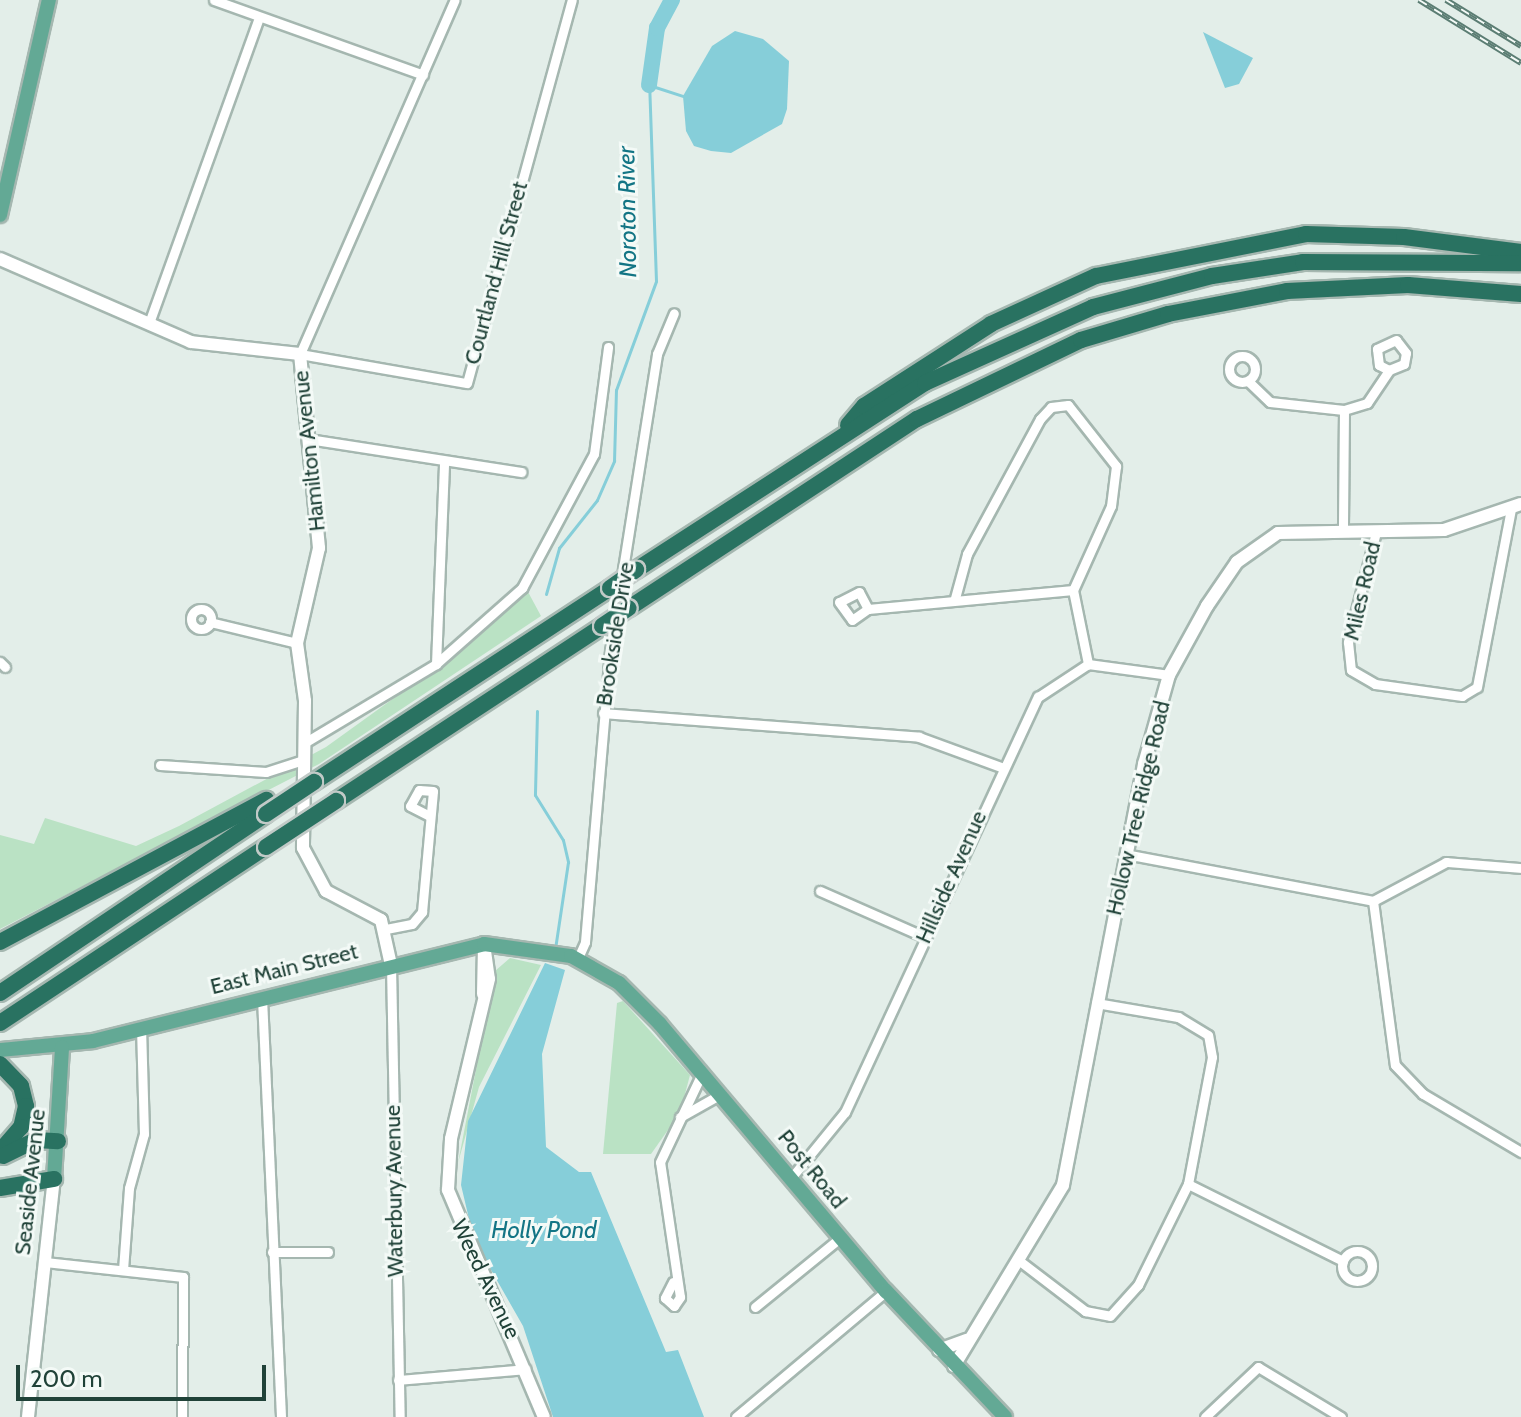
<!DOCTYPE html>
<style>
body{margin:0}
#map{position:relative;width:1521px;height:1417px;overflow:hidden;background:#e3eee9;font-family:Cabin,sans-serif}
div>[style]{position:absolute}
.green>*{inset:0;background:#bae2c4}
.water>*{inset:0;background:#86ced9}
.stream>*{height:3px;margin:-1.5px;padding:0 1.5px;transform-origin:1.5px;border-radius:1.5px;background:#86ced9}
.river>*{height:16px;margin:-8px;padding:0 8px;transform-origin:8px;border-radius:8px;background:#86ced9}
.roads{filter:drop-shadow(2px 0 #a5b7b0) drop-shadow(-2px 0 #a5b7b0) drop-shadow(0 2px #a5b7b0) drop-shadow(0 -2px #a5b7b0)}
.street>*{height:9px;margin:-4.5px;padding:0 4.5px;transform-origin:4.5px;border-radius:4.5px;background:#fff}
.street>.ring{margin:-4.5px;padding:0;box-sizing:content-box;background:none;border:9px solid #fff;border-radius:50%}
.secondary>*{height:12px;margin:-6px;padding:0 6px;transform-origin:6px;border-radius:6px;background:#fff}
.primary>*{height:14px;margin:-7px;padding:0 7px;transform-origin:7px;border-radius:7px;background:#63a995}
.highway>*{height:16px;margin:-8px;padding:0 8px;transform-origin:8px;border-radius:8px;background:#297261}
.rail>*{height:6px;margin-top:-3px;transform-origin:0;background:repeating-linear-gradient(90deg,#f4faf7 0 9px,#5b7d73 0 18px);box-sizing:border-box;border-block:2px solid #5b7d73}
.bridges{filter:drop-shadow(2px 0 #c1cac7) drop-shadow(-2px 0 #c1cac7) drop-shadow(0 2px #c1cac7) drop-shadow(0 -2px #c1cac7)}
.highway-bridge>*{height:16px;margin:-8px;padding:0 8px;transform-origin:8px;border-radius:8px;background:#297261}
span{translate:-50% -50%;white-space:nowrap;text-align:center;line-height:1.15;-webkit-text-stroke:6px #f4faf7;paint-order:stroke}
.street-label{font-size:22px;color:#204238}
.water-label{font-size:24px;color:#137585;font-style:italic}
.scale{position:absolute;left:16px;top:1365px;width:250px;height:36px;box-sizing:border-box;border:4px solid #204238;border-top:0;padding-left:10px;font-size:24px;line-height:28px;white-space:nowrap;color:#204238;-webkit-text-stroke:6px #f4faf7;paint-order:stroke}
</style>
<div id="map">
<div class="green">
<div style="clip-path:polygon(527px 590px,541px 616px,319px 764px,0 929px,0 835px,34px 844px,45px 818px,136px 846px,179px 826px,326px 747px,462px 649px)"></div>
<div style="clip-path:polygon(510px 958px,541px 965px,479px 1087px,458px 1163px,495px 971px)"></div>
<div style="clip-path:polygon(623px 1001px,690px 1075px,680px 1113px,651px 1154px,603px 1154px,617px 1003px)"></div>
</div>
<div class="water">
<div style="clip-path:polygon(735px 31px,763px 39px,789px 61px,787px 109px,782px 124px,731px 153px,711px 151px,694px 146px,686px 131px,683px 96px,712px 46px)"></div>
<div style="clip-path:polygon(1203px 32px,1253px 58px,1239px 84px,1225px 88px)"></div>
<div style="clip-path:polygon(545px 963px,565px 970px,542px 1054px,546px 1147px,579px 1172px,591px 1172px,666px 1352px,678px 1350px,704px 1417px,553px 1417px,523px 1326px,474px 1240px,461px 1185px,468px 1121px)"></div>
</div>
<div class="stream">
<div style="left:546px;top:594px;width:48px;rotate:-74.2deg"></div>
<div style="left:559px;top:548px;width:61px;rotate:-51.6deg"></div>
<div style="left:597px;top:500px;width:43px;rotate:-66.4deg"></div>
<div style="left:614px;top:461px;width:71px;rotate:-88.4deg"></div>
<div style="left:616px;top:390px;width:116px;rotate:-69.8deg"></div>
<div style="left:656px;top:281px;width:196px;rotate:-92deg"></div>
<div style="left:649px;top:85px;width:36px;rotate:18deg"></div>
<div style="left:537px;top:711px;width:84px;rotate:91.4deg"></div>
<div style="left:535px;top:795px;width:53px;rotate:58.1deg"></div>
<div style="left:563px;top:840px;width:23px;rotate:77deg"></div>
<div style="left:568px;top:862px;width:88px;rotate:98.5deg"></div>
</div>
<div class="river">
<div style="left:649px;top:85px;width:58px;rotate:-82deg"></div>
<div style="left:657px;top:28px;width:32px;rotate:-62deg"></div>
</div>
<div class="roads">
<div class="street">
<div style="left:214px;top:0;width:222px;rotate:19.7deg"></div>
<div style="left:149px;top:323px;width:325px;rotate:-70.2deg"></div>
<div style="left:300px;top:354px;width:169px;rotate:9.9deg"></div>
<div style="left:467px;top:383px;width:397px;rotate:-74.7deg"></div>
<div style="left:300px;top:354px;width:386px;rotate:-66.4deg"></div>
<div class="ring" style="left:1229px;top:356px;width:17px;height:17px"></div>
<div style="left:1248px;top:381px;width:30px;rotate:44deg"></div>
<div style="left:1270px;top:402px;width:74px;rotate:6.2deg"></div>
<div style="left:1344px;top:410px;width:120px;rotate:90.5deg"></div>
<div style="left:1344px;top:410px;width:24px;rotate:-17deg"></div>
<div style="left:1367px;top:403px;width:40px;rotate:-56deg"></div>
<div style="left:1389px;top:370px;width:16px;rotate:-22deg"></div>
<div style="left:1404px;top:364px;width:11px;rotate:-80deg"></div>
<div style="left:1406px;top:353px;width:16px;rotate:-128deg"></div>
<div style="left:1396px;top:340px;width:21px;rotate:155deg"></div>
<div style="left:1377px;top:349px;width:16px;rotate:83deg"></div>
<div style="left:1379px;top:365px;width:11px;rotate:27deg"></div>
<div style="left:308px;top:439px;width:216px;rotate:8.8deg"></div>
<div style="left:1376px;top:532px;width:114px;rotate:104.3deg"></div>
<div style="left:1348px;top:642px;width:28px;rotate:84deg"></div>
<div style="left:1351px;top:670px;width:28px;rotate:30deg"></div>
<div style="left:1375px;top:684px;width:88px;rotate:7.9deg"></div>
<div style="left:1462px;top:696px;width:17px;rotate:-31deg"></div>
<div style="left:1477px;top:687px;width:182px;rotate:-79.2deg"></div>
<div style="left:955px;top:598px;width:46px;rotate:-74.7deg"></div>
<div style="left:967px;top:554px;width:153px;rotate:-61.6deg"></div>
<div style="left:1040px;top:419px;width:16px;rotate:-47deg"></div>
<div style="left:1051px;top:407px;width:17px;rotate:-7deg"></div>
<div style="left:1068px;top:405px;width:78px;rotate:51.8deg"></div>
<div style="left:1116px;top:466px;width:40px;rotate:97.1deg"></div>
<div style="left:1111px;top:506px;width:92px;rotate:114.3deg"></div>
<div style="left:1073px;top:590px;width:76px;rotate:78.5deg"></div>
<div style="left:868px;top:609px;width:19px;rotate:-118deg"></div>
<div style="left:859px;top:592px;width:22px;rotate:153deg"></div>
<div style="left:839px;top:602px;width:22px;rotate:54deg"></div>
<div style="left:852px;top:620px;width:19px;rotate:-35deg"></div>
<div style="left:868px;top:609px;width:206px;rotate:-5.3deg"></div>
<div class="ring" style="left:191px;top:609px;width:11px;height:11px"></div>
<div style="left:210px;top:622px;width:89px;rotate:13.6deg"></div>
<div style="left:0;top:662px;width:7px;rotate:45deg"></div>
<div style="left:436px;top:664px;width:203px;rotate:-87.7deg"></div>
<div style="left:603px;top:713px;width:317px;rotate:4.3deg"></div>
<div style="left:919px;top:737px;width:87px;rotate:20.1deg"></div>
<div style="left:304px;top:743px;width:154px;rotate:-30.9deg"></div>
<div style="left:436px;top:664px;width:115px;rotate:-41.5deg"></div>
<div style="left:522px;top:588px;width:152px;rotate:-61.8deg"></div>
<div style="left:594px;top:454px;width:108px;rotate:-82.5deg"></div>
<div style="left:160px;top:765px;width:106px;rotate:3.8deg"></div>
<div style="left:266px;top:772px;width:39px;rotate:-18deg"></div>
<div style="left:1125px;top:854px;width:252px;rotate:10.7deg"></div>
<div style="left:1373px;top:901px;width:165px;rotate:82.4deg"></div>
<div style="left:1395px;top:1065px;width:40px;rotate:46deg"></div>
<div style="left:1423px;top:1094px;width:114px;rotate:30.6deg"></div>
<div style="left:820px;top:891px;width:115px;rotate:23.7deg"></div>
<div style="left:1373px;top:901px;width:83px;rotate:-28.1deg"></div>
<div style="left:1446px;top:862px;width:75px;rotate:4.6deg"></div>
<div style="left:386px;top:929px;width:26px;rotate:-11deg"></div>
<div style="left:412px;top:924px;width:16px;rotate:-50deg"></div>
<div style="left:422px;top:912px;width:121px;rotate:-84.8deg"></div>
<div style="left:433px;top:791px;width:14px;rotate:-176deg"></div>
<div style="left:419px;top:790px;width:18px;rotate:119deg"></div>
<div style="left:410px;top:806px;width:22px;rotate:27deg"></div>
<div style="left:578px;top:958px;width:17px;rotate:-66deg"></div>
<div style="left:585px;top:942px;width:292px;rotate:-85.1deg"></div>
<div style="left:610px;top:651px;width:301px;rotate:-81deg"></div>
<div style="left:657px;top:354px;width:44px;rotate:-67.5deg"></div>
<div style="left:391px;top:965px;width:452px;rotate:88.9deg"></div>
<div style="left:262px;top:998px;width:419px;rotate:87.4deg"></div>
<div style="left:680px;top:1117px;width:47px;rotate:-29.3deg"></div>
<div style="left:791px;top:1178px;width:85px;rotate:-50.7deg"></div>
<div style="left:845px;top:1112px;width:458px;rotate:-65.1deg"></div>
<div style="left:1038px;top:697px;width:60px;rotate:-33.4deg"></div>
<div style="left:1088px;top:664px;width:82px;rotate:7.7deg"></div>
<div style="left:1188px;top:1184px;width:173px;rotate:26.4deg"></div>
<div class="ring" style="left:1342px;top:1251px;width:21px;height:21px"></div>
<div style="left:272px;top:1252px;width:56px"></div>
<div style="left:45px;top:1262px;width:139px;rotate:6.2deg"></div>
<div style="left:183px;top:1277px;width:140px;rotate:90.4deg"></div>
<div style="left:1021px;top:1262px;width:81px;rotate:37.4deg"></div>
<div style="left:1085px;top:1311px;width:25px;rotate:11deg"></div>
<div style="left:1110px;top:1316px;width:42px;rotate:-47.9deg"></div>
<div style="left:1138px;top:1285px;width:113px;rotate:-63.7deg"></div>
<div style="left:1188px;top:1184px;width:129px;rotate:-79.3deg"></div>
<div style="left:1212px;top:1057px;width:22px;rotate:-100deg"></div>
<div style="left:1208px;top:1035px;width:35px;rotate:-149deg"></div>
<div style="left:1178px;top:1017px;width:83px;rotate:-170.3deg"></div>
<div style="left:123px;top:1270px;width:82px;rotate:-85.8deg"></div>
<div style="left:129px;top:1188px;width:56px;rotate:-74.5deg"></div>
<div style="left:144px;top:1134px;width:107px;rotate:-91.6deg"></div>
<div style="left:673px;top:1282px;width:18px;rotate:117deg"></div>
<div style="left:665px;top:1298px;width:12px;rotate:42deg"></div>
<div style="left:674px;top:1306px;width:11px;rotate:-56deg"></div>
<div style="left:680px;top:1297px;width:136px;rotate:-98.4deg"></div>
<div style="left:660px;top:1162px;width:98px;rotate:-64.7deg"></div>
<div style="left:755px;top:1307px;width:109px;rotate:-39.1deg"></div>
<div style="left:398px;top:1380px;width:128px;rotate:-4.9deg"></div>
<div style="left:736px;top:1417px;width:196px;rotate:-40deg"></div>
<div style="left:1205px;top:1417px;width:73px;rotate:-43.3deg"></div>
<div style="left:1258px;top:1367px;width:97px;rotate:31.1deg"></div>
</div>
<div class="secondary">
<div style="left:0;top:259px;width:208px;rotate:23.5deg"></div>
<div style="left:191px;top:342px;width:110px;rotate:6.3deg"></div>
<div style="left:300px;top:354px;width:195px;rotate:84.4deg"></div>
<div style="left:319px;top:548px;width:98px;rotate:103deg"></div>
<div style="left:297px;top:643px;width:59px;rotate:82.1deg"></div>
<div style="left:305px;top:701px;width:147px;rotate:90.8deg"></div>
<div style="left:303px;top:848px;width:49px;rotate:61.9deg"></div>
<div style="left:326px;top:891px;width:62px;rotate:27.8deg"></div>
<div style="left:381px;top:920px;width:46px;rotate:77.5deg"></div>
<div style="left:484px;top:944px;width:35px;rotate:82deg"></div>
<div style="left:489px;top:979px;width:164px;rotate:103.4deg"></div>
<div style="left:451px;top:1139px;width:51px;rotate:93.4deg"></div>
<div style="left:448px;top:1190px;width:246px;rotate:67.1deg"></div>
<div style="left:483px;top:994px;width:49px;rotate:-88.8deg"></div>
<div style="left:939px;top:1350px;width:30px;rotate:-20deg"></div>
<div style="left:954px;top:1366px;width:211px;rotate:-58.9deg"></div>
<div style="left:1063px;top:1185px;width:429px;rotate:-79.1deg"></div>
<div style="left:1144px;top:764px;width:92px;rotate:-74.3deg"></div>
<div style="left:1169px;top:675px;width:79px;rotate:-61.2deg"></div>
<div style="left:1207px;top:606px;width:53px;rotate:-55.7deg"></div>
<div style="left:1237px;top:562px;width:50px;rotate:-35.3deg"></div>
<div style="left:1278px;top:533px;width:166px;rotate:-1deg"></div>
<div style="left:1444px;top:530px;width:81px;rotate:-18.7deg"></div>
<div style="left:28px;top:1417px;width:239px;rotate:-83.8deg"></div>
</div>
<div class="primary">
<div style="left:0;top:215px;width:221px;rotate:-77.2deg"></div>
<div style="left:0;top:1050px;width:93px;rotate:-5.5deg"></div>
<div style="left:93px;top:1041px;width:403px;rotate:-13.9deg"></div>
<div style="left:484px;top:944px;width:88px;rotate:7.9deg"></div>
<div style="left:571px;top:956px;width:55px;rotate:29.4deg"></div>
<div style="left:619px;top:983px;width:58px;rotate:45deg"></div>
<div style="left:660px;top:1024px;width:350px;rotate:49.8deg"></div>
<div style="left:886px;top:1291px;width:173px;rotate:46.6deg"></div>
<div style="left:54px;top:1179px;width:132px;rotate:-86.5deg"></div>
</div>
<div class="highway">
<div style="left:848px;top:425px;width:25px;rotate:-50deg"></div>
<div style="left:864px;top:406px;width:151px;rotate:-32.8deg"></div>
<div style="left:991px;top:324px;width:115px;rotate:-24.6deg"></div>
<div style="left:1096px;top:276px;width:214px;rotate:-11.3deg"></div>
<div style="left:1306px;top:234px;width:98px;rotate:1.8deg"></div>
<div style="left:1404px;top:237px;width:118px;rotate:7.3deg"></div>
<div style="left:636px;top:570px;width:344px;rotate:-32.9deg"></div>
<div style="left:925px;top:383px;width:184px;rotate:-24.3deg"></div>
<div style="left:1093px;top:307px;width:123px;rotate:-14.6deg"></div>
<div style="left:1212px;top:276px;width:92px;rotate:-8.7deg"></div>
<div style="left:1303px;top:262px;width:218px;rotate:0.3deg"></div>
<div style="left:629px;top:608px;width:344px;rotate:-33.3deg"></div>
<div style="left:917px;top:419px;width:182px;rotate:-25.7deg"></div>
<div style="left:1081px;top:340px;width:91px;rotate:-16.6deg"></div>
<div style="left:1168px;top:314px;width:121px;rotate:-10.9deg"></div>
<div style="left:1287px;top:291px;width:121px;rotate:-2.8deg"></div>
<div style="left:1408px;top:285px;width:113px;rotate:4.6deg"></div>
<div style="left:314px;top:782px;width:354px;rotate:-33.2deg"></div>
<div style="left:336px;top:801px;width:318px;rotate:-33.3deg"></div>
<div style="left:0;top:942px;width:302px;rotate:-28.1deg"></div>
<div style="left:0;top:993px;width:321px;rotate:-33.9deg"></div>
<div style="left:0;top:1023px;width:319px;rotate:-33.5deg"></div>
<div style="left:0;top:1064px;width:30px;rotate:46deg"></div>
<div style="left:21px;top:1086px;width:21px;rotate:76deg"></div>
<div style="left:26px;top:1106px;width:22px;rotate:103deg"></div>
<div style="left:21px;top:1127px;width:32px;rotate:131deg"></div>
<div style="left:3px;top:1156px;width:37px;rotate:-26deg"></div>
<div style="left:36px;top:1140px;width:22px;rotate:3deg"></div>
<div style="left:0;top:1188px;width:55px;rotate:-9.5deg"></div>
</div>
</div>
<div class="rail">
<div style="left:1419px;top:0;width:120px;rotate:31.7deg"></div>
<div style="left:1446px;top:0;width:88px;rotate:31.5deg"></div>
</div>
<div class="bridges">
<div class="highway-bridge">
<div style="left:610px;top:588px;width:32px;rotate:-35deg"></div>
<div style="left:602px;top:626px;width:32px;rotate:-34deg"></div>
<div style="left:266px;top:814px;width:58px;rotate:-33.7deg"></div>
<div style="left:266px;top:847px;width:84px;rotate:-33.3deg"></div>
</div>
</div>
<div class="street-label">
<span style="left:496px;top:273px;rotate:-75deg">Courtland Hill Street</span>
<span style="left:309px;top:451px;rotate:-96deg">Hamilton Avenue</span>
<span style="left:1362px;top:591px;rotate:-77deg">Miles Road</span>
<span style="left:615px;top:634px;rotate:-81deg">Brookside Drive</span>
<span style="left:1138px;top:808px;rotate:-77deg">Hollow Tree Ridge Road</span>
<span style="left:951px;top:877px;rotate:-66deg">Hillside Avenue</span>
<span style="left:284px;top:969px;rotate:-14deg">East Main Street</span>
<span style="left:812px;top:1169px;rotate:51deg">Post Road</span>
<span style="left:30px;top:1182px;rotate:-84deg">Seaside Avenue</span>
<span style="left:394px;top:1191px;rotate:-91deg">Waterbury Avenue</span>
<span style="left:486px;top:1279px;rotate:64deg">Weed Avenue</span>
</div>
<div class="water-label">
<span style="left:627px;top:212px;rotate:-91deg">Noroton River</span>
<span style="left:544px;top:1230px">Holly Pond</span>
</div>
<div class="scale">200 m</div>
</div>
